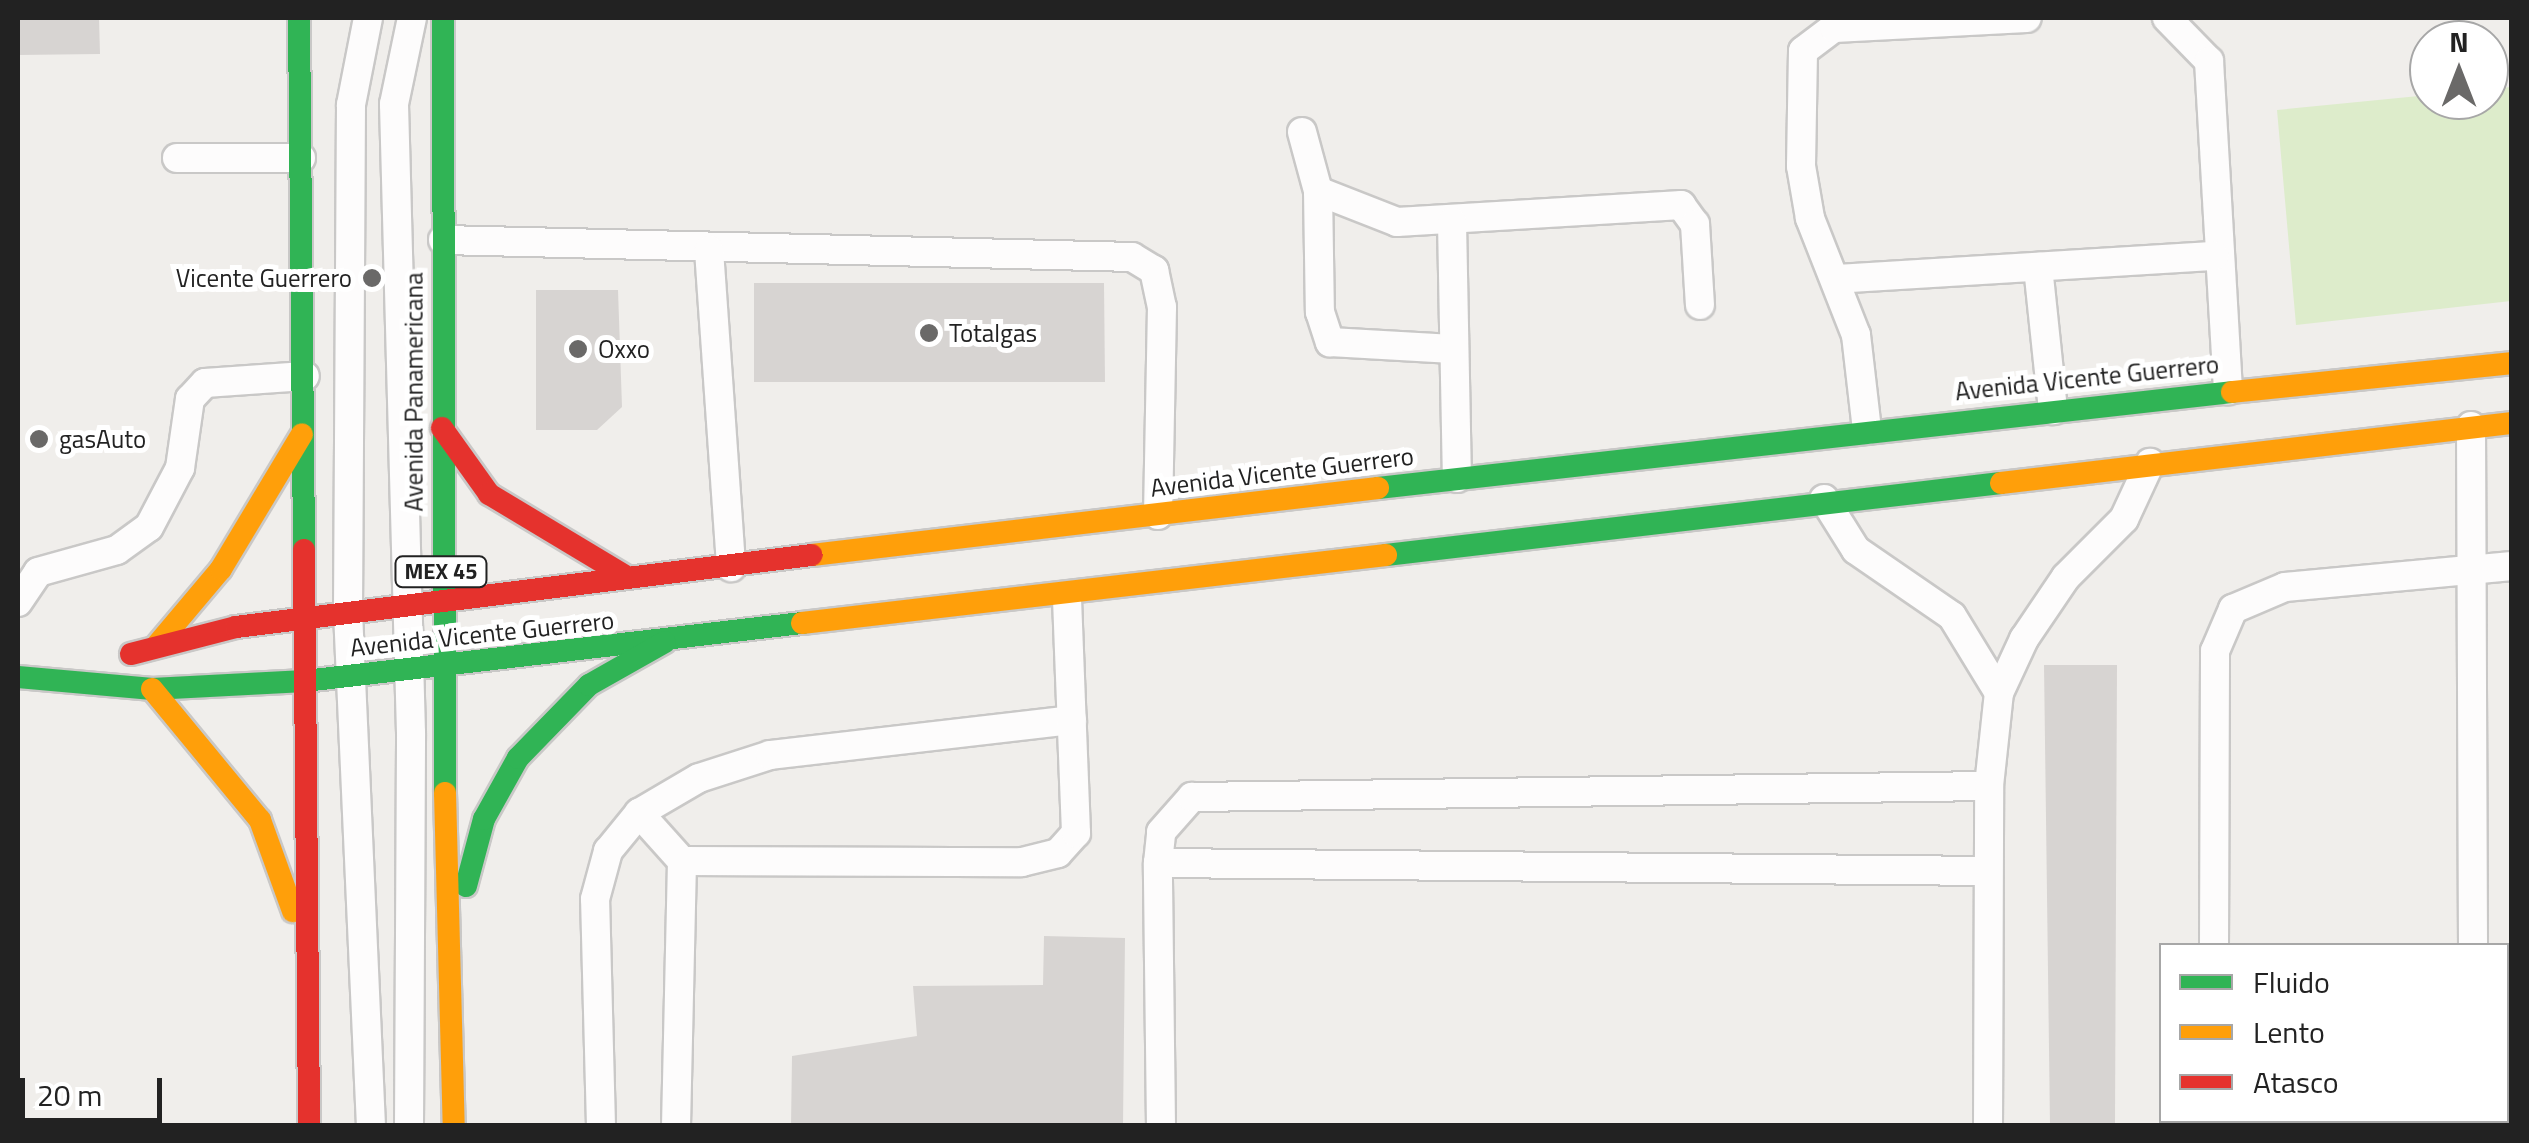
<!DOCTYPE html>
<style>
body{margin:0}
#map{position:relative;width:2529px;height:1143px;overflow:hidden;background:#f0eeeb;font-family:"Titillium Web",sans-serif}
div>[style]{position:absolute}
.grass>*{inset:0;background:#ddeccb}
.building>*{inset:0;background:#d7d4d2}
.roads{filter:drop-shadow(2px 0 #c9c8c7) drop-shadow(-2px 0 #c9c8c7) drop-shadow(0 2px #c9c8c7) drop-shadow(0 -2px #c9c8c7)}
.lane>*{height:28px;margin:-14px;padding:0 14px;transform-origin:14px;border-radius:14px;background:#fdfcfc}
.fast>*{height:22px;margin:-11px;padding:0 11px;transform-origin:11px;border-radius:11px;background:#30b455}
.slow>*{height:22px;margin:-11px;padding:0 11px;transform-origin:11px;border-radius:11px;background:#ff9f0a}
.jam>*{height:22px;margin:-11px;padding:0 11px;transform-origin:11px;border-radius:11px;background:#e5322d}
.dots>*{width:28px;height:28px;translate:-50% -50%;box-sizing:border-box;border:5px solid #fff;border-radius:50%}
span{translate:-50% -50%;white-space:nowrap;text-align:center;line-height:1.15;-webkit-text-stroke:10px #fff;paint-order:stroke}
.shield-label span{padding:2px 8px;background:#fff;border:2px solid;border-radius:8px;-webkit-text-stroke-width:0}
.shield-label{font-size:22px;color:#222;font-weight:700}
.poi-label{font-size:25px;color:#222}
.right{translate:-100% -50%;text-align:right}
.left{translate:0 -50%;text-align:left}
.street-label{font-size:25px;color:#222}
.frame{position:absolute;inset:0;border:20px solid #222;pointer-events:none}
.legend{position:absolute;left:2159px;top:943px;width:350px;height:180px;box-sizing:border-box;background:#fff;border:2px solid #a7a7a7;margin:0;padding:12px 18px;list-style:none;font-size:30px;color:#222}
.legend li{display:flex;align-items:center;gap:20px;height:50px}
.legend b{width:50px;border:2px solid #a7a7a7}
.north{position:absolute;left:2409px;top:20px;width:100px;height:100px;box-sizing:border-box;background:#fff;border:2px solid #a7a7a7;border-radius:50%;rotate:0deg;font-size:28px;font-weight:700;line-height:40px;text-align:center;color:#222}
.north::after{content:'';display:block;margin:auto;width:35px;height:45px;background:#6a6968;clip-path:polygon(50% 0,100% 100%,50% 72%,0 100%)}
.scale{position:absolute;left:20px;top:1078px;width:142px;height:45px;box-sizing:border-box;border:5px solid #222;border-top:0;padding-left:12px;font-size:30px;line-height:35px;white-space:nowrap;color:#222;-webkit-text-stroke:8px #fff;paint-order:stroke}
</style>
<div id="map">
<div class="grass">
<div style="clip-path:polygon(2511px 87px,2511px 301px,2296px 325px,2277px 110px,2429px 95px,2489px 100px,2489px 89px)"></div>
</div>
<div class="building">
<div style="clip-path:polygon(18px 18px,99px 18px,100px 54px,18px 55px)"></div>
<div style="clip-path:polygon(754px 283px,1104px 283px,1105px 382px,754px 382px)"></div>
<div style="clip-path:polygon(536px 290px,618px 290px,622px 407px,597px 430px,536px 430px)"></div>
<div style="clip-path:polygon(2044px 665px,2117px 665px,2115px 1126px,2050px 1126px)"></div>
<div style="clip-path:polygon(1044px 936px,1125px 938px,1123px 1126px,791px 1126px,792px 1056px,917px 1036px,913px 986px,1043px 985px)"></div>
</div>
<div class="roads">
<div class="lane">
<div style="left:368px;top:18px;width:89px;rotate:101.1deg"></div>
<div style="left:351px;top:105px;width:507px;rotate:90.34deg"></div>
<div style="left:348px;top:612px;width:515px;rotate:87.44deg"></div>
<div style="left:2167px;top:18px;width:60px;rotate:45.7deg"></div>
<div style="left:2209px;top:61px;width:330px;rotate:86.7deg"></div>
<div style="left:1302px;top:132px;width:61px;rotate:74.8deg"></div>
<div style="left:1318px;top:191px;width:85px;rotate:21.4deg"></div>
<div style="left:1397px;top:222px;width:285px;rotate:-3.4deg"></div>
<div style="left:1681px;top:205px;width:24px;rotate:54deg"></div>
<div style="left:1695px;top:224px;width:81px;rotate:86.5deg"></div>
<div style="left:177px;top:158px;width:124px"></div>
<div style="left:1318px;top:191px;width:121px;rotate:89.1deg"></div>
<div style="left:1320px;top:312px;width:32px;rotate:72deg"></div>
<div style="left:1330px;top:342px;width:123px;rotate:3.3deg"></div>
<div style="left:1452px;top:222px;width:256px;rotate:88.9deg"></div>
<div style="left:443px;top:240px;width:689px;rotate:1.41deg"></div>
<div style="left:1132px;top:257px;width:26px;rotate:31deg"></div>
<div style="left:1154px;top:270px;width:38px;rotate:78deg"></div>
<div style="left:1162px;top:307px;width:208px;rotate:91.1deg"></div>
<div style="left:709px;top:250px;width:318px;rotate:86deg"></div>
<div style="left:2038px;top:267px;width:144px;rotate:84deg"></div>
<div style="left:1835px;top:279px;width:380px;rotate:-3.5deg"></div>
<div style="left:2471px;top:426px;width:520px;rotate:89.78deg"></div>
<div style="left:1867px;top:430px;width:96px;rotate:-96.6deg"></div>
<div style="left:1856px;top:335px;width:126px;rotate:-111.5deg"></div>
<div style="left:1810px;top:218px;width:53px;rotate:-99.8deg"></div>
<div style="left:1801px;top:166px;width:115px;rotate:-89deg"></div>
<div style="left:1803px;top:51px;width:39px;rotate:-37deg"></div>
<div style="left:1834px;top:28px;width:193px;rotate:-3deg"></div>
<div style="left:1824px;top:499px;width:60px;rotate:57.9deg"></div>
<div style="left:1856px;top:550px;width:116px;rotate:34.5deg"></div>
<div style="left:1952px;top:616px;width:90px;rotate:58.6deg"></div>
<div style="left:18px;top:602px;width:36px;rotate:-56deg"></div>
<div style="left:38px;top:572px;width:82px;rotate:-15.6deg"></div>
<div style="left:117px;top:550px;width:39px;rotate:-36deg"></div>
<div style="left:149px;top:527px;width:67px;rotate:-62.3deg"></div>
<div style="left:180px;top:468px;width:70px;rotate:-81.8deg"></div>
<div style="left:190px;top:399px;width:22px;rotate:-47deg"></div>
<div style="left:205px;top:383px;width:100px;rotate:-4deg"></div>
<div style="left:639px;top:813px;width:64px;rotate:48.1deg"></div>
<div style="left:1158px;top:863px;width:829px;rotate:0.55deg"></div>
<div style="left:2214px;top:946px;width:295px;rotate:-89.8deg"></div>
<div style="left:2215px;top:651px;width:46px;rotate:-66.8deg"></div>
<div style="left:2233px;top:609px;width:56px;rotate:-22.9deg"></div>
<div style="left:2285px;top:587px;width:228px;rotate:-5.3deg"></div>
<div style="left:409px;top:1126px;width:393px;rotate:-89.7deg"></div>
<div style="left:411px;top:733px;width:629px;rotate:-91.55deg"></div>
<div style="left:394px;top:104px;width:88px;rotate:-78.2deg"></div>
<div style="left:601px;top:1126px;width:227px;rotate:-91.5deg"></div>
<div style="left:595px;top:899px;width:50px;rotate:-74.8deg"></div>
<div style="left:608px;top:851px;width:49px;rotate:-50.8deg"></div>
<div style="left:639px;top:813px;width:69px;rotate:-30.3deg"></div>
<div style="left:699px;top:778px;width:75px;rotate:-17.9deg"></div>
<div style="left:770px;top:755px;width:304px;rotate:-6.6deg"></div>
<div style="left:676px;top:1126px;width:265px;rotate:-88.7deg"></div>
<div style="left:682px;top:861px;width:340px;rotate:0.2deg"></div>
<div style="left:1022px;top:862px;width:37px;rotate:-14deg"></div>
<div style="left:1058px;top:853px;width:27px;rotate:-48deg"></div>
<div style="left:1076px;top:833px;width:237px;rotate:-92.2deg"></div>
<div style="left:1161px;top:1126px;width:263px;rotate:-90.7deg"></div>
<div style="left:1158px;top:863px;width:31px;rotate:-84deg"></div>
<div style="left:1161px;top:832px;width:47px;rotate:-48.5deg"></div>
<div style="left:1192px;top:797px;width:797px;rotate:-0.79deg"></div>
<div style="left:1988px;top:1126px;width:340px;rotate:-89.8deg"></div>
<div style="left:1989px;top:786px;width:94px;rotate:-83.9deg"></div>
<div style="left:1999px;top:693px;width:60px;rotate:-65.2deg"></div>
<div style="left:2024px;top:639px;width:75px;rotate:-55.9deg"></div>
<div style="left:2066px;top:577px;width:82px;rotate:-45deg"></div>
<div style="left:2124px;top:519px;width:62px;rotate:-65.1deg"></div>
<div style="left:2213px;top:1126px;width:6px;rotate:-90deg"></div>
<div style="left:2471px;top:1126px;width:6px;rotate:-90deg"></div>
</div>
<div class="fast">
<div style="left:299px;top:18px;width:532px;rotate:89.46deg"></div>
<div style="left:443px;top:18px;width:775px;rotate:89.85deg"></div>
<div style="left:1378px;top:488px;width:859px;rotate:-6.41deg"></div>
<div style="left:1386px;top:555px;width:619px;rotate:-6.68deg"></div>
<div style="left:18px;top:677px;width:135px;rotate:5.1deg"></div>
<div style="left:152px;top:689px;width:153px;rotate:-3deg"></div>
<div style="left:305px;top:681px;width:500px;rotate:-6.66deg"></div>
<div style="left:466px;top:886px;width:69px;rotate:-75deg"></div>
<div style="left:484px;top:819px;width:70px;rotate:-60.9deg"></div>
<div style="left:518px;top:758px;width:102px;rotate:-45.8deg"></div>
<div style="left:589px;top:685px;width:87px;rotate:-29.5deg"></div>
</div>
<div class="slow">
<div style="left:2232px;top:392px;width:281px;rotate:-5.9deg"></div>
<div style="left:2001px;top:483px;width:515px;rotate:-6.7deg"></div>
<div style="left:812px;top:555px;width:570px;rotate:-6.75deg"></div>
<div style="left:802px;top:623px;width:588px;rotate:-6.64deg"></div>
<div style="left:157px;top:645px;width:99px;rotate:-49.9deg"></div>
<div style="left:221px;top:569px;width:157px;rotate:-59deg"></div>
<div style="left:152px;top:689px;width:170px;rotate:50.5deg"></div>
<div style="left:260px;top:820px;width:97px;rotate:70.1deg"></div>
<div style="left:445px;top:793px;width:333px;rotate:88.5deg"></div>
</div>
<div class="jam">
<div style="left:442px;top:428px;width:81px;rotate:54.5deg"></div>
<div style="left:489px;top:494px;width:161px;rotate:31deg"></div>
<div style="left:304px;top:550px;width:576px;rotate:89.5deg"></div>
<div style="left:131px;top:654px;width:108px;rotate:-14.4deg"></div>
<div style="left:236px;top:627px;width:580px;rotate:-7.13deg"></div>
</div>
</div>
<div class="dots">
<div style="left:372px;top:278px;background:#6a6968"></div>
<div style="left:929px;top:333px;background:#6a6968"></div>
<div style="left:578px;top:349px;background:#6a6968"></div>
<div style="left:39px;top:439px;background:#6a6968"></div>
</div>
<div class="shield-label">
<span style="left:441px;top:572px">MEX 45</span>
</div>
<div class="poi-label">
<span class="right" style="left:352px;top:278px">Vicente Guerrero</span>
<span class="left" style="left:949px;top:333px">Totalgas</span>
<span class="left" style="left:598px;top:349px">Oxxo</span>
<span class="left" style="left:59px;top:439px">gasAuto</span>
</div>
<div class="street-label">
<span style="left:2087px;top:378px;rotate:-6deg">Avenida Vicente Guerrero</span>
<span style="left:414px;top:392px;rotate:-90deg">Avenida Panamericana</span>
<span style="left:1282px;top:472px;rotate:-7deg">Avenida Vicente Guerrero</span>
<span style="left:482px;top:634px;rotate:-6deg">Avenida Vicente Guerrero</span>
</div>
<div class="frame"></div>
<ul class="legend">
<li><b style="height:12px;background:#30b455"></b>Fluido</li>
<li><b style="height:12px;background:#ff9f0a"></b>Lento</li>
<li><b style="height:12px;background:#e5322d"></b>Atasco</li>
</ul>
<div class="north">N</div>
<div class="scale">20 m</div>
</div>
